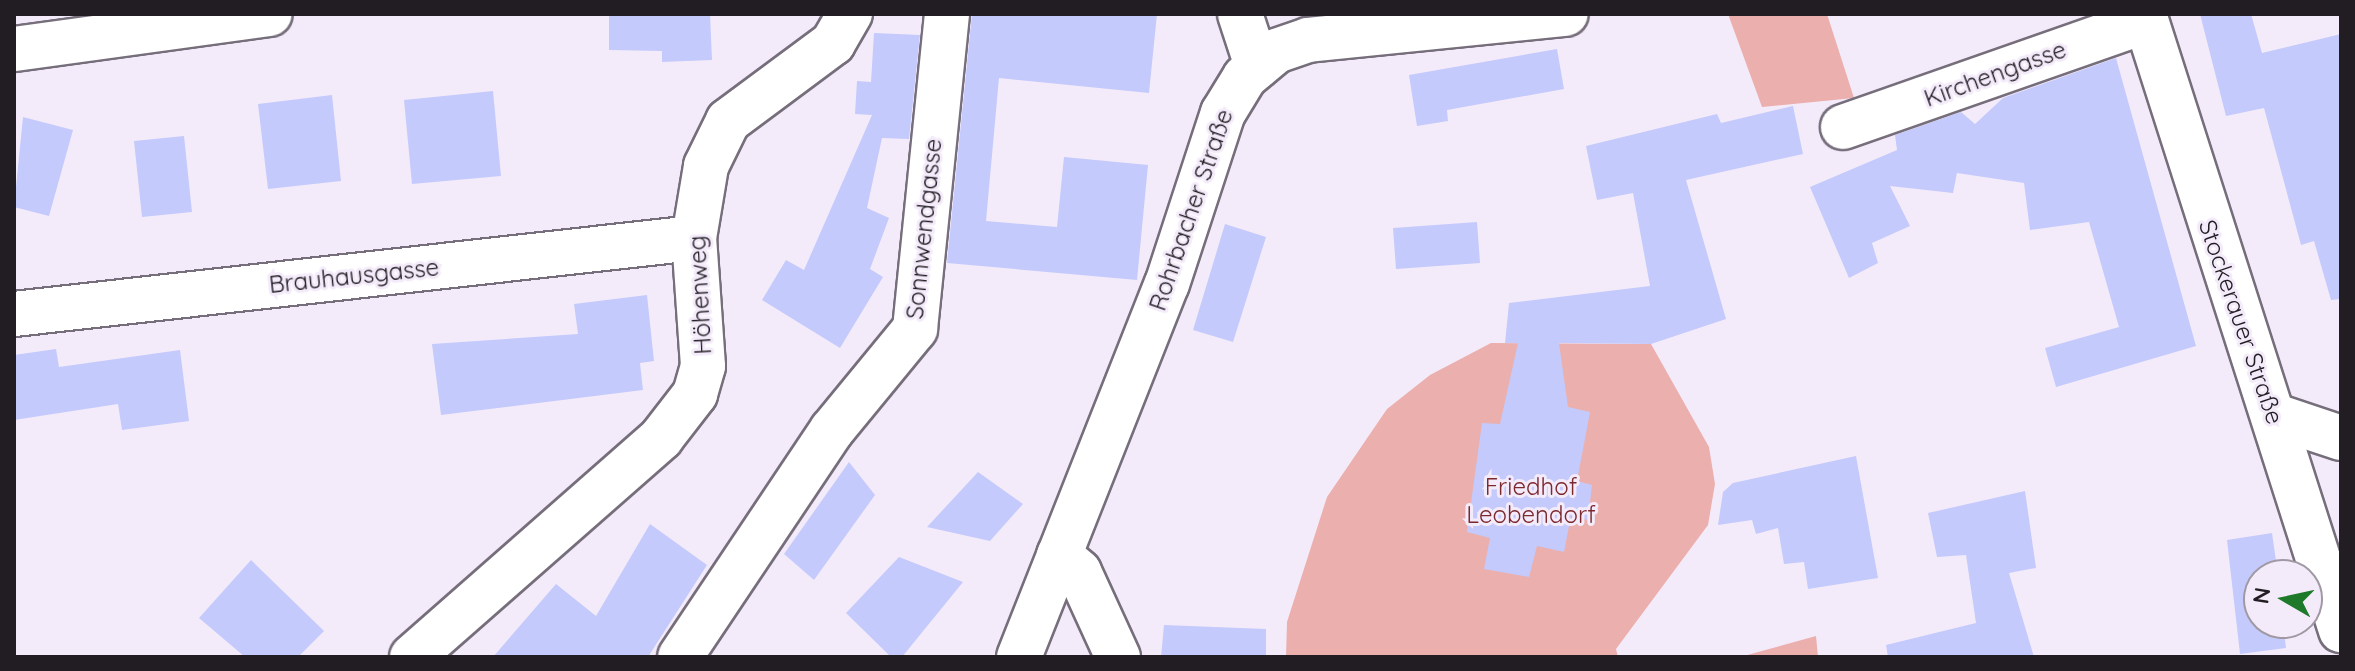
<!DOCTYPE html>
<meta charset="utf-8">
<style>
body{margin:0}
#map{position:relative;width:2355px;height:671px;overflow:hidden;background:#f4ebfa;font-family:Quicksand,sans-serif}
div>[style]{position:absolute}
.green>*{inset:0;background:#ebafad}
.building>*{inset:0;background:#c4cafb}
.roads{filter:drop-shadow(2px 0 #766e7b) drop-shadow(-2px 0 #766e7b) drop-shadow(0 2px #766e7b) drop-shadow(0 -2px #766e7b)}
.street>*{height:44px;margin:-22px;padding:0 22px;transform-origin:22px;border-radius:22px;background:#fff}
.secondary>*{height:44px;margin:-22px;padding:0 22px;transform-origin:22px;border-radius:22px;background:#fff}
span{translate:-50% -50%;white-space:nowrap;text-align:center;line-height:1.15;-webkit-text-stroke:6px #f4ebfa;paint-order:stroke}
.street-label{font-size:24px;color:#211d23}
.park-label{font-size:24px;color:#7c292e}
.frame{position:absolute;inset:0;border:16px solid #211d23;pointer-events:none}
.north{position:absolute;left:2243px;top:559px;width:80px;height:80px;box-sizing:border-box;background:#f4ebfa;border:2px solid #a099a4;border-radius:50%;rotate:279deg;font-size:22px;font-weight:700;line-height:32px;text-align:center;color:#211d23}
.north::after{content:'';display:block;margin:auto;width:28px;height:36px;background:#1e7a2a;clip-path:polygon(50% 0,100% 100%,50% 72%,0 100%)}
</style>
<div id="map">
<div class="green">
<div style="clip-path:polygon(1728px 14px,1827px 14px,1854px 98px,1762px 107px)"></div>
<div style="clip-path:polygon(1491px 343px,1651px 344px,1709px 447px,1715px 484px,1708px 525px,1616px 649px,1618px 657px,1286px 657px,1287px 622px,1327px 497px,1387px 409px,1430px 375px)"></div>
<div style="clip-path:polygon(1816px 636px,1818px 657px,1740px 657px)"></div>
</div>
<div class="building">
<div style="clip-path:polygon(609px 14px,710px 14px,712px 60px,662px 62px,662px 51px,609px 50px)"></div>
<div style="clip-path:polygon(972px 14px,1157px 14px,1149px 93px,999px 78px,986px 221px,1057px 227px,1064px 157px,1148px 165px,1137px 280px,947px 263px)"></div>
<div style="clip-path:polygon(2200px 14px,2251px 14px,2262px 53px,2341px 34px,2341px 299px,2331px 300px,2314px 241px,2301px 245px,2264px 108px,2226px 116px)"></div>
<div style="clip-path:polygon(874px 33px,920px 35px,909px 139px,882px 138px,867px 208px,889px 218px,870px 269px,883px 277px,840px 348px,762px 300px,786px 260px,804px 270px,872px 115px,855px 114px,857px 81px,871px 82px)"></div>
<div style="clip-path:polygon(1557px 49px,1564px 89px,1447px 110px,1448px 121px,1417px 126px,1409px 75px)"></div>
<div style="clip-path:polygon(2116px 58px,2196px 346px,2056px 387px,2045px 348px,2119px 327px,2089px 222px,2030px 230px,2024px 183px,1957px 173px,1953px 193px,1890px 186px,1910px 226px,1872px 243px,1878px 263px,1849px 278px,1810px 187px,1897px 150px,1895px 135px,1961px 112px,1975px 124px,2003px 98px)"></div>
<div style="clip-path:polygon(493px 91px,501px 176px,412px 184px,404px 100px)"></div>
<div style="clip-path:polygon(332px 95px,341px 181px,268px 189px,258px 104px)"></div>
<div style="clip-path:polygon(1793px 106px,1803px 154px,1686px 180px,1726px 319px,1651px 344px,1559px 343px,1568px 407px,1590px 412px,1577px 481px,1592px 485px,1588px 520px,1571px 516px,1564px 552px,1537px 546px,1529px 577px,1484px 569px,1490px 538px,1467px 532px,1482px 423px,1500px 424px,1518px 343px,1505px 343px,1509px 303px,1650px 286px,1633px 193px,1597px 200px,1586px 146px,1717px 114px,1721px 123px)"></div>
<div style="clip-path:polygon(23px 117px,73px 130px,49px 216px,14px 207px)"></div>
<div style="clip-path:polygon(184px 136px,192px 212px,142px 217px,134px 141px)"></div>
<div style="clip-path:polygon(1477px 222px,1480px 263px,1396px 269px,1393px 228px)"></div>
<div style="clip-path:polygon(1225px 224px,1266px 237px,1233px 342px,1193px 330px)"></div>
<div style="clip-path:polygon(647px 295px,654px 361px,640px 363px,643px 390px,441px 415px,432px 344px,578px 334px,574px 304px)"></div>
<div style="clip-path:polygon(56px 349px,59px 367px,180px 350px,189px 421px,122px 430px,118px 404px,14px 420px,14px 355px)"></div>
<div style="clip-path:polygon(1856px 456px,1878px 578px,1808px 589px,1804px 562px,1784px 564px,1778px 528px,1756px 534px,1752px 520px,1718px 525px,1723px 492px,1733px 483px)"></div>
<div style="clip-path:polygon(849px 462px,875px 495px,814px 580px,784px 554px)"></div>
<div style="clip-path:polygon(978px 472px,1023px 504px,990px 541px,927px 527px)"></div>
<div style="clip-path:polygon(2025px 491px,2036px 568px,2009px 573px,2034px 657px,1888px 657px,1886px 645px,1976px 623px,1966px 555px,1937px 557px,1928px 513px)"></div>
<div style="clip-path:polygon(650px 524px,707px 565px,648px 657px,493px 657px,556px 584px,596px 616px)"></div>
<div style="clip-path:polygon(2272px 533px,2278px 575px,2259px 575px,2259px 623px,2283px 623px,2286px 648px,2240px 654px,2227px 540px)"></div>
<div style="clip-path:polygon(899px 557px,963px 582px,902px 657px,891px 657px,846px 613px)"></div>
<div style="clip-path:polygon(251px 560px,324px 631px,298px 657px,245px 657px,199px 618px)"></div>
<div style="clip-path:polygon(1164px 625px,1266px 629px,1266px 657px,1161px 657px)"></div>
</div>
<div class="roads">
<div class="street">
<div style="left:1240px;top:14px;width:55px;rotate:71.9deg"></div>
<div style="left:14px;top:49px;width:258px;rotate:-7.8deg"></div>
<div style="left:1843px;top:127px;width:321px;rotate:-19.3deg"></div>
<div style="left:14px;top:314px;width:684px;rotate:-6.38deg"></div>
<div style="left:1059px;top:555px;width:26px;rotate:40deg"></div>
<div style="left:1079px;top:572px;width:94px;rotate:65.4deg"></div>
<div style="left:412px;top:657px;width:332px;rotate:-41.3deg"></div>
<div style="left:661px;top:438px;width:56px;rotate:-52.3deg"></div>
<div style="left:695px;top:394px;width:29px;rotate:-74deg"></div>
<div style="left:703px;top:366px;width:128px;rotate:-94deg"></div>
<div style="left:694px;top:238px;width:73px;rotate:-80.5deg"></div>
<div style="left:706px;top:166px;width:50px;rotate:-63.9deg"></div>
<div style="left:728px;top:121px;width:131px;rotate:-36.6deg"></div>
<div style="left:833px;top:43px;width:34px;rotate:-60deg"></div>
<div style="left:680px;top:657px;width:273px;rotate:-56.2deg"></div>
<div style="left:832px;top:430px;width:131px;rotate:-50.6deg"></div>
<div style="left:915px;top:329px;width:317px;rotate:-84.2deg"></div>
</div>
<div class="secondary">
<div style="left:2144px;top:14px;width:647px;rotate:72.27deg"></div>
<div style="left:2275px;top:416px;width:70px;rotate:18.4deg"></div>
<div style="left:1019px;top:657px;width:401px;rotate:-68.4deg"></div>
<div style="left:1167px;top:284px;width:180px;rotate:-71.9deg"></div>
<div style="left:1223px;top:113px;width:42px;rotate:-58.6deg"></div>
<div style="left:1245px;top:77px;width:40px;rotate:-40deg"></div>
<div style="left:1276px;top:51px;width:34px;rotate:-19deg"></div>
<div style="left:1308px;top:40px;width:259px;rotate:-5.8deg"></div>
</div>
</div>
<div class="street-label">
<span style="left:1995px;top:74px;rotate:-20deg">Kirchengasse</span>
<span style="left:1191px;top:210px;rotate:-71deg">Rohrbacher Straße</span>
<span style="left:924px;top:229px;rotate:-84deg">Sonnwendgasse</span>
<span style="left:354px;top:276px;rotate:-6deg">Brauhausgasse</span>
<span style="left:700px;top:295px;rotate:-93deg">Höhenweg</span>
<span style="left:2241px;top:322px;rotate:71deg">Stockerauer Straße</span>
</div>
<div class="park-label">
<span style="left:1531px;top:501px">Friedhof<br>Leobendorf</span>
</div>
<div class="frame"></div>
<div class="north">N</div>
</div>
